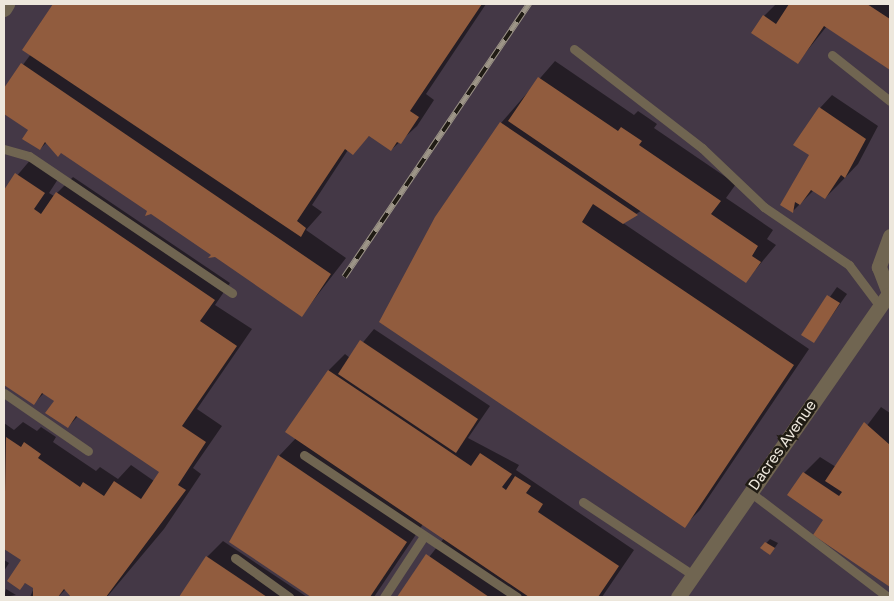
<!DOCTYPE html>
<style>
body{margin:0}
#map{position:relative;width:894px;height:601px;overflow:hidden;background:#3d3321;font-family:"Golos Text",sans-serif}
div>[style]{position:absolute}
.industrial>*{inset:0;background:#443846}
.shadow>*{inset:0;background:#0007}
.building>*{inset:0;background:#915c3e}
.lane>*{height:9px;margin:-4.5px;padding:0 4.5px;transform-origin:4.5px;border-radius:4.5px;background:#706551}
.street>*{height:15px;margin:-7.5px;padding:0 7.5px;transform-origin:7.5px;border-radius:7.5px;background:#706551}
.rail>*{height:5.5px;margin-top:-2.75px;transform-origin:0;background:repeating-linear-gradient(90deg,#201c14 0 11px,#9d9587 0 22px);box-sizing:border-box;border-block:1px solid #9d9587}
span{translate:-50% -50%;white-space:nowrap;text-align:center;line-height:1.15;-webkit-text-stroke:5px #201c14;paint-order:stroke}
.street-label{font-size:15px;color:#ede7dc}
.frame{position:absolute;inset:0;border:5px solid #ede7dc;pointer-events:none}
</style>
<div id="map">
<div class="industrial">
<div style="clip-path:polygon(4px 4px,890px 4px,890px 597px,4px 597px)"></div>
</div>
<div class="shadow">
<div style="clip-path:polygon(55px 4px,486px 4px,426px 94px,434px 100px,417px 126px,391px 150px,370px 135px,353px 153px,348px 150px,312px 205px,322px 212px,306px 230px,346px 258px,302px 315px,47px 142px,40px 149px,30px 130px,4px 112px,4px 90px,31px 54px,24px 50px)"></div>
<div style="clip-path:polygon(776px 4px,890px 4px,890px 69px,827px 26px,798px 62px,764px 16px)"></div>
<div style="clip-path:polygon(555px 61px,634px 115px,638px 111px,657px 124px,654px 128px,736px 184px,726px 198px,773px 230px,767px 239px,776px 245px,746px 281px,642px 210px,623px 223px,809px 349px,700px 510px,684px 526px,501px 123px)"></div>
<div style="clip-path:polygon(832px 95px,878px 126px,858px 164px,838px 185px,825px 198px,814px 190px,792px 212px,781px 204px,810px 155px,820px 108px)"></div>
<div style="clip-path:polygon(32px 158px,60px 176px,49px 193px,54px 196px,73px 177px,230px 283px,215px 305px,252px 329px,197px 409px,222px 426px,193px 468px,201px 474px,164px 529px,107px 597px,73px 597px,66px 589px,58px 597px,30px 597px,34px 588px,26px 582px,20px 588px,23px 560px,4px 547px,4px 423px,14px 430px,23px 422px,37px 431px,41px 427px,56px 437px,53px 442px,96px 471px,100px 467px,118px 479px,131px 465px,154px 481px,161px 472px,78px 416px,68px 427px,55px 401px,44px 393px,34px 403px,4px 383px,4px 191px)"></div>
<div style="clip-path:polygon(837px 287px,847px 294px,814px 341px,803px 335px)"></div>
<div style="clip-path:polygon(374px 329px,490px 406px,468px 438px,519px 465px,516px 470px,634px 550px,602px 597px,398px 597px,444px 538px,423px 524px,374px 597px,314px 597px,231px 542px,279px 456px,296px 438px,287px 432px,329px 370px,345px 354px,350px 358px)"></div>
<div style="clip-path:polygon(881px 407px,890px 413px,890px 585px,815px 535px,825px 519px,804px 473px,820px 457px,836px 467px)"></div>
<div style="clip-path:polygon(770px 539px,778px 543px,774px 549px,762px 548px)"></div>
<div style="clip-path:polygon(223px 541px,307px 597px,184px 597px,207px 557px)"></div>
<div style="clip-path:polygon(4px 560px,9px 563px,4px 571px)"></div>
<div style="clip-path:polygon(6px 589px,16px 595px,4px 597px)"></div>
</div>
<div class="building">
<div style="clip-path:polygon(53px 4px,482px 4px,410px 111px,419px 117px,401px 144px,397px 142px,391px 151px,369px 136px,353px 155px,345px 149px,297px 221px,306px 228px,301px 237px,22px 50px)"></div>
<div style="clip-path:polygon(789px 4px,867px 4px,890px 19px,890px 70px,824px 26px,798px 64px,751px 33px,763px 15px,776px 24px)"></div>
<div style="clip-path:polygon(21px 63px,331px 274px,302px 317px,215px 257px,208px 258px,211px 255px,151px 214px,145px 216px,147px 211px,61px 153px,58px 157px,45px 142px,40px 150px,22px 139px,28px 130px,4px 114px,4px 88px)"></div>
<div style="clip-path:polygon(538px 77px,618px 131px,621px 127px,642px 141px,639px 145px,721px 201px,711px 214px,758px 246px,752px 256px,761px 262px,746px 283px,508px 121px)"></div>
<div style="clip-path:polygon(819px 107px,866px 139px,845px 178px,841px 175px,825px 199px,811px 190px,800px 205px,795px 202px,793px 213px,780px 205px,809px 155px,793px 145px)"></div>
<div style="clip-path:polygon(500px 122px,638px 215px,623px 224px,593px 204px,582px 222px,794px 365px,685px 528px,379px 322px,435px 217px)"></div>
<div style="clip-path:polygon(15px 173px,45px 193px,34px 209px,41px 214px,56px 192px,215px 300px,200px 321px,237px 346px,182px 426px,206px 442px,178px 485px,186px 490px,106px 597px,71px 597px,64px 589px,58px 597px,33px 597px,33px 588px,25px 583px,20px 590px,7px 581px,21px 560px,4px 549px,6px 437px,21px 447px,24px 442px,41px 454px,38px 458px,80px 487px,83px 482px,104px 496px,114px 481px,141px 499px,159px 472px,76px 416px,68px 428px,45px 413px,54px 401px,42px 393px,34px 405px,4px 385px,4px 190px)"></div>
<div style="clip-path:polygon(827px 295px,840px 303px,814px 343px,801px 335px)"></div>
<div style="clip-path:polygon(360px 340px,478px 419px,456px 453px,338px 374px)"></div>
<div style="clip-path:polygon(328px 370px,471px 466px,480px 453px,512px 474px,502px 487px,506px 490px,515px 476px,531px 486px,526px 493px,543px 504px,538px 512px,619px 566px,598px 597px,529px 597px,285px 432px)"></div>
<div style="clip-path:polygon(864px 422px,890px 445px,890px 587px,813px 535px,823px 520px,787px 495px,803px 472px,839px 496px,842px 492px,825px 481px)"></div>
<div style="clip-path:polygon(278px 455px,407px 542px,370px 597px,311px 597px,229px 542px)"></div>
<div style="clip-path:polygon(765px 542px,775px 548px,770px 555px,760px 548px)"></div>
<div style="clip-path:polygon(426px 554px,489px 597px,397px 597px)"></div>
<div style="clip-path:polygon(206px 556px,267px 597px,179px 597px)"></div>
</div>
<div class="lane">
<div style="left:574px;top:49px;width:162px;rotate:37.7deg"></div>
<div style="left:702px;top:148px;width:86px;rotate:43.6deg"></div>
<div style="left:764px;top:207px;width:103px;rotate:34.3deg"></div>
<div style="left:849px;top:265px;width:50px;rotate:53.1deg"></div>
<div style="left:832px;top:55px;width:74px;rotate:38.4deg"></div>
<div style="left:4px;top:149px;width:26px;rotate:16deg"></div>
<div style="left:29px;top:156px;width:245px;rotate:34deg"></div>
<div style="left:4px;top:393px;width:102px;rotate:34.6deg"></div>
<div style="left:304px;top:455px;width:256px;rotate:33.7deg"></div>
<div style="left:750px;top:492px;width:173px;rotate:37.3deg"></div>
<div style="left:583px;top:502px;width:132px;rotate:33.6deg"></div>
<div style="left:235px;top:558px;width:67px;rotate:35.8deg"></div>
<div style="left:384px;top:597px;width:73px;rotate:-56.7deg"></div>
</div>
<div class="street">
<div style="left:4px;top:9px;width:6px;rotate:-59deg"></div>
<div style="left:890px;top:236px;width:33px;rotate:110deg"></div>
<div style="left:879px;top:267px;width:30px;rotate:69deg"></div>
<div style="left:678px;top:597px;width:368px;rotate:-55.2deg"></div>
</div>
<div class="rail">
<div style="left:344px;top:277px;width:330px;rotate:-55.9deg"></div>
</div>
<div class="street-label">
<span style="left:782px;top:445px;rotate:-55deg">Dacres Avenue</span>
</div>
<div class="frame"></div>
</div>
